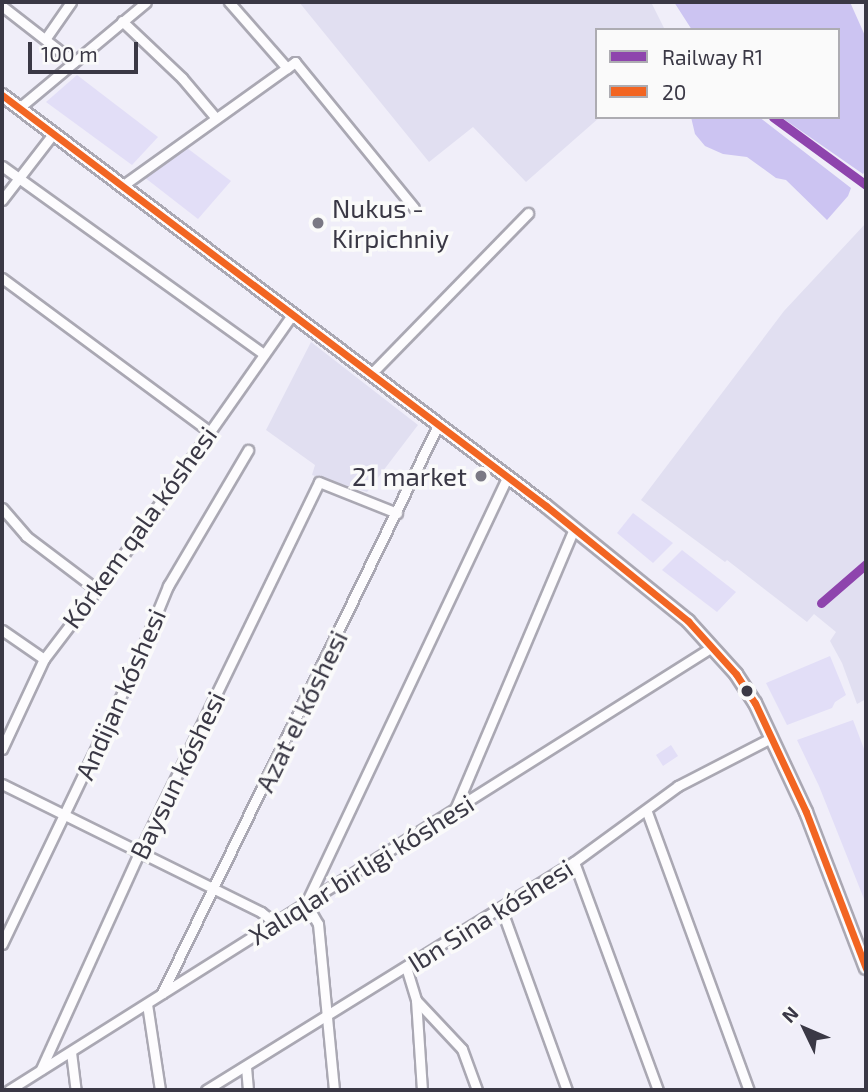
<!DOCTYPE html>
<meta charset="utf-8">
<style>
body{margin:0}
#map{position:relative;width:868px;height:1092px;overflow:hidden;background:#f0eef9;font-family:"Exo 2",sans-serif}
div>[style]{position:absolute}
.built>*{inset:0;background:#e1dff1}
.green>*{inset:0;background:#e2def7}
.water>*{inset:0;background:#ccc4f2}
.roads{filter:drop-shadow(2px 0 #aaa8b3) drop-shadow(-2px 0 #aaa8b3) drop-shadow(0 2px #aaa8b3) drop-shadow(0 -2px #aaa8b3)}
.street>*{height:9px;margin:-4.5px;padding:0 4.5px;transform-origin:4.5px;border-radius:4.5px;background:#fdfcfe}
.secondary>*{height:12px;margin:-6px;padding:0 6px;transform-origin:6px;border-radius:6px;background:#fdfcfe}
.bus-1>*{height:7px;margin:-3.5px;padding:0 3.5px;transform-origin:3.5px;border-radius:3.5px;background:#f26522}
.rail-1>*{height:9px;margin:-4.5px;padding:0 4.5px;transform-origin:4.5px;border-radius:4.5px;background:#8e44ad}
.dots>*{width:19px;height:19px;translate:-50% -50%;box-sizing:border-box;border:4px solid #fafafa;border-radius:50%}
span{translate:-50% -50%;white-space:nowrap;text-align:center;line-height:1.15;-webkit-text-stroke:7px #fafafa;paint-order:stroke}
.poi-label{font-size:26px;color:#3a3845}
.left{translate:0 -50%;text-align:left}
.right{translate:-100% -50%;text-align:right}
.street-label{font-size:26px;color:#3a3845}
.frame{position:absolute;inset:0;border:4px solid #3a3845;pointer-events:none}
.legend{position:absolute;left:595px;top:28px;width:245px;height:91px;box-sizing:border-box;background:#fafafa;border:2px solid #adacb2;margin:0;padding:9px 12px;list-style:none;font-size:21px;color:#3a3845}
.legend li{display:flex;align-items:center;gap:14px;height:35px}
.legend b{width:35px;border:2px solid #adacb2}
.north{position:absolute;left:770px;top:994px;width:70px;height:70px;-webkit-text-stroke:5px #fafafa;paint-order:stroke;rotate:314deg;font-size:19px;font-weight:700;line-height:28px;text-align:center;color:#3a3845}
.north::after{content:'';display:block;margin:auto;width:24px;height:32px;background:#3a3845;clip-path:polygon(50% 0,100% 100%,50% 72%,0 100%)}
.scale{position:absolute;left:28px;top:42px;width:110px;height:32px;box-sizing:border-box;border:4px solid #3a3845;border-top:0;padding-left:9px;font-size:21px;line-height:24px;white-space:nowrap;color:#3a3845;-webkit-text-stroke:5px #fafafa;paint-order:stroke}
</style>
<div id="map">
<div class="built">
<div style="clip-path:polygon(299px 2px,651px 2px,665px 30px,597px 30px,597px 117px,600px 117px,526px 182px,473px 127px,429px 162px)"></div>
<div style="clip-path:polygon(866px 223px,866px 699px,857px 704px,842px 663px,830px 641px,836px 632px,814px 614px,807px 622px,727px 560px,725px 562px,641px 500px,784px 311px)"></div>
<div style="clip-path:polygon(311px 342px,418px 425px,367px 492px,312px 475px,315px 465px,266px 430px)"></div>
</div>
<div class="green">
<div style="clip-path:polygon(77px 75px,158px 137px,132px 165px,46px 102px)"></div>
<div style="clip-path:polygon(183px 145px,231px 181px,198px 219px,144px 177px,144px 174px)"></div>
<div style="clip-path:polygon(633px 513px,673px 543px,653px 563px,617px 533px)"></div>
<div style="clip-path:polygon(682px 550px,736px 592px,717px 612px,662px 570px)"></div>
<div style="clip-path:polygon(830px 656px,846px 695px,835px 702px,832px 708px,787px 725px,766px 683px)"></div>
<div style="clip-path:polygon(853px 720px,866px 754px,866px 904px,819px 786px,797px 740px)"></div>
<div style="clip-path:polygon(671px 745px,678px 756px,663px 766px,656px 755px)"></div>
</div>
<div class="water">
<div style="clip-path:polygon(674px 2px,850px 2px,866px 38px,866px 170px,863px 174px,781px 117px,838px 117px,838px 30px,692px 30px)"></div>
<div style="clip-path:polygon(691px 117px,759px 117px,851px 188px,848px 196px,827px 220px,786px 180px,776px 178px,747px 157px,723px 154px,705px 146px,695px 134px)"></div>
</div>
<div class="roads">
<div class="street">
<div style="left:229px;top:2px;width:88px;rotate:48.7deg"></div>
<div style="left:2px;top:6px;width:91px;rotate:37.9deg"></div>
<div style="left:122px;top:21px;width:83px;rotate:43.5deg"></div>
<div style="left:182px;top:78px;width:51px;rotate:49.8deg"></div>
<div style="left:46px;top:38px;width:44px;rotate:-55.2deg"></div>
<div style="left:19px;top:108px;width:165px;rotate:-39.8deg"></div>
<div style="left:2px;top:166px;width:322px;rotate:35.7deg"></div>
<div style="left:122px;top:186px;width:213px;rotate:-35.6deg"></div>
<div style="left:295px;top:62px;width:188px;rotate:50.8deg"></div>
<div style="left:2px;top:200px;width:83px;rotate:-52.3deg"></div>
<div style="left:2px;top:278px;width:257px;rotate:36.5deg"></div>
<div style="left:371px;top:374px;width:225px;rotate:-45.7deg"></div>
<div style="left:2px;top:508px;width:37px;rotate:49deg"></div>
<div style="left:26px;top:536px;width:88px;rotate:37.1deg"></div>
<div style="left:2px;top:630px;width:51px;rotate:34.6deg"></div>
<div style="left:2px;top:749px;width:99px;rotate:-65deg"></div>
<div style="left:44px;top:659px;width:132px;rotate:-52.7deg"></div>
<div style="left:124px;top:554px;width:292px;rotate:-54.9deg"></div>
<div style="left:2px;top:784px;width:289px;rotate:26.3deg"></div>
<div style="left:261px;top:912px;width:18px;rotate:38deg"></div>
<div style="left:455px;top:809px;width:304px;rotate:-67deg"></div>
<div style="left:647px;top:812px;width:296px;rotate:69.9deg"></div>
<div style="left:574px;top:862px;width:243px;rotate:69.8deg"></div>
<div style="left:501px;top:908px;width:194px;rotate:70.1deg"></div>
<div style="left:2px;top:944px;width:308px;rotate:-64.4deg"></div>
<div style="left:135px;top:666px;width:87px;rotate:-67.6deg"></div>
<div style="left:168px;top:586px;width:158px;rotate:-59.5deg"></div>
<div style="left:406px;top:967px;width:34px;rotate:73deg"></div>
<div style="left:416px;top:1000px;width:90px;rotate:86.2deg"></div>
<div style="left:162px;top:993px;width:632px;rotate:-64.08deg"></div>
<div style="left:416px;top:1000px;width:67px;rotate:46.8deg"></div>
<div style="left:462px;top:1049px;width:44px;rotate:69.9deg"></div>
<div style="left:147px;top:1004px;width:87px;rotate:81.4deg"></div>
<div style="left:71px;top:1052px;width:38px;rotate:83deg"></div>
<div style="left:246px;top:1067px;width:23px;rotate:85deg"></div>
<div style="left:41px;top:1069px;width:237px;rotate:-65.6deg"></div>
<div style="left:139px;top:853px;width:412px;rotate:-64.1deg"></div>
<div style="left:319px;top:482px;width:84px;rotate:21.7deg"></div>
<div style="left:9px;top:1090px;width:831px;rotate:-32.22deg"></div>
<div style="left:206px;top:1090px;width:433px;rotate:-31.8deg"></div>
<div style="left:574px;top:862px;width:129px;rotate:-36.2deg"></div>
<div style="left:678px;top:786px;width:105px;rotate:-27.3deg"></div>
<div style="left:334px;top:1090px;width:167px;rotate:-95.5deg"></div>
<div style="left:318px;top:924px;width:24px;rotate:-120deg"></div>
<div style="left:306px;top:903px;width:471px;rotate:-64.7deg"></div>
</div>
<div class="secondary">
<div style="left:2px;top:95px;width:682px;rotate:37.07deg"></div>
<div style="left:546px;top:506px;width:183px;rotate:39deg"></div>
<div style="left:688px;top:621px;width:72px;rotate:47.8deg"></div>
<div style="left:736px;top:674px;width:35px;rotate:57deg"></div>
<div style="left:755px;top:703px;width:120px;rotate:64.9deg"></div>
<div style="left:806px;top:812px;width:167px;rotate:69deg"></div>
</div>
</div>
<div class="bus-1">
<div style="left:2px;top:95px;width:682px;rotate:37.07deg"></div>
<div style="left:546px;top:506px;width:183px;rotate:39deg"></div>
<div style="left:688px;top:621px;width:72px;rotate:47.8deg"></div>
<div style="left:736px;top:674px;width:35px;rotate:57deg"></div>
<div style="left:755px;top:703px;width:120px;rotate:64.9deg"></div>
<div style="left:806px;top:812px;width:167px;rotate:69deg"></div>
</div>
<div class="rail-1">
<div style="left:773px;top:117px;width:115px;rotate:36.2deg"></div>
<div style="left:821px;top:603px;width:60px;rotate:-40.9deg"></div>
</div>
<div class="dots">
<div style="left:318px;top:223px;background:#7a7884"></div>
<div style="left:481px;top:476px;background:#7a7884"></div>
<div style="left:747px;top:691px;background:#3a3845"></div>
</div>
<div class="poi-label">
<span class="left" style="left:332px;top:223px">Nukus -<br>Kirpichniy</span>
<span class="right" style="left:467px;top:476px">21 market</span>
</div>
<div class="street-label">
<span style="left:139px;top:527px;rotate:-54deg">Kórkem qala kóshesi</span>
<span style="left:120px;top:694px;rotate:-66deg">Andijan kóshesi</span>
<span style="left:301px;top:711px;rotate:-64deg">Azat el kóshesi</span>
<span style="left:177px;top:775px;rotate:-64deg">Baysun kóshesi</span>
<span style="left:361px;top:869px;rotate:-32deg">Xalıqlar birligi kóshesi</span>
<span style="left:490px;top:915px;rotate:-32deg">Ibn Sina kóshesi</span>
</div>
<div class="frame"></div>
<ul class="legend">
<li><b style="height:9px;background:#8e44ad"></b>Railway R1</li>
<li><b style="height:9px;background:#f26522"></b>20</li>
</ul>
<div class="north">N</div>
<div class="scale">100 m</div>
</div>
